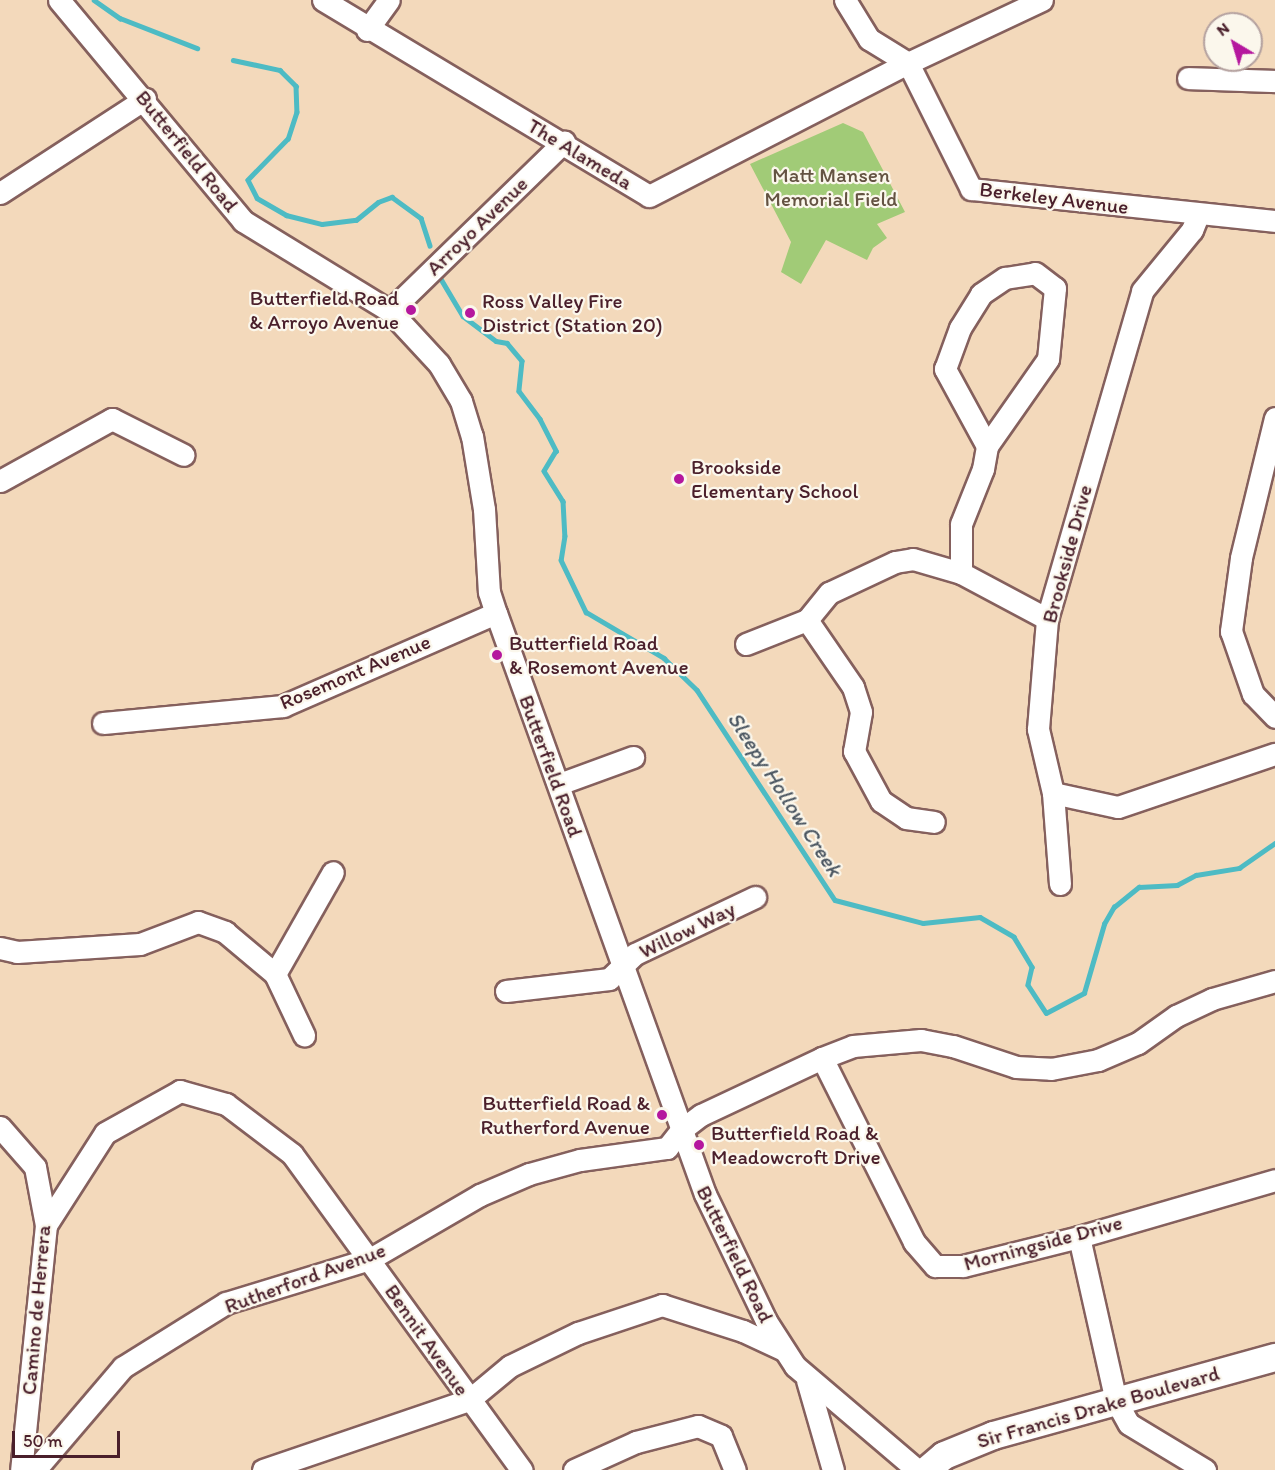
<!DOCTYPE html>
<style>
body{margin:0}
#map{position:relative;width:1275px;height:1470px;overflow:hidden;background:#f3d9bb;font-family:Itim,sans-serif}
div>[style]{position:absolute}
.green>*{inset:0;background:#a1cb77}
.stream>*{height:4.5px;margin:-2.25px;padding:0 2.25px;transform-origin:2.25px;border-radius:2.25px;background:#4dbbc4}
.roads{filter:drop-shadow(2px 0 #85605d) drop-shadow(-2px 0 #85605d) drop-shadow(0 2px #85605d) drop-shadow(0 -2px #85605d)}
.minor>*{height:21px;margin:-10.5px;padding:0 10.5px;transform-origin:10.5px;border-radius:10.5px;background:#fff}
.major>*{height:27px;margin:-13.5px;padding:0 13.5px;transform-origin:13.5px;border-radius:13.5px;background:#fff}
.dots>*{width:16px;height:16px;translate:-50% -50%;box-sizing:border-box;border:3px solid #fbf7ec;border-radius:50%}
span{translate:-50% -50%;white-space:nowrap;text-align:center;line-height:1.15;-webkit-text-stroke:4.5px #fbf7ec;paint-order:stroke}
.street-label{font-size:21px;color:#4a1f2b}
.park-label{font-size:21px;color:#645342}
.poi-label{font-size:21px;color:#4a1f2b}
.right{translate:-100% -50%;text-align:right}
.left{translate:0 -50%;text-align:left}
.water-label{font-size:22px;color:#4b5661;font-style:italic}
.north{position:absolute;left:1203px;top:12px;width:60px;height:60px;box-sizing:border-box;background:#fbf7ec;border:2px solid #b4a19f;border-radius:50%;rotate:322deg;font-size:16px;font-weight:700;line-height:24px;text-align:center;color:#4a1f2b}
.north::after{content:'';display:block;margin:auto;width:21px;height:27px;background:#b5179e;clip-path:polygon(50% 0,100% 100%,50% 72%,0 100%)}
.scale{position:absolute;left:12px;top:1431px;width:108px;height:27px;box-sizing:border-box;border:3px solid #4a1f2b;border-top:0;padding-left:8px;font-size:18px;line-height:21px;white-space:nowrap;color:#4a1f2b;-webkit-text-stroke:4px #fbf7ec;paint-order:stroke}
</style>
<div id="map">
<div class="green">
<div style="clip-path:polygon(843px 123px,863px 132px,905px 212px,877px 224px,887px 238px,873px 248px,867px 260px,826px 240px,801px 284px,781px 272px,791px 242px,750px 164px)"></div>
</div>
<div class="stream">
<div style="left:94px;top:0;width:32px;rotate:35deg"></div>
<div style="left:120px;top:18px;width:83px;rotate:21.3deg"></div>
<div style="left:233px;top:60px;width:48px;rotate:12deg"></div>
<div style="left:280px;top:70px;width:23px;rotate:45deg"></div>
<div style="left:296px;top:86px;width:26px;rotate:88deg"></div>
<div style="left:297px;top:112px;width:28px;rotate:108deg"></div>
<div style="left:288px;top:139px;width:57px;rotate:134.3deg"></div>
<div style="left:248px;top:180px;width:20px;rotate:63deg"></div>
<div style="left:257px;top:198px;width:34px;rotate:30deg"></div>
<div style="left:286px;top:215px;width:37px;rotate:14deg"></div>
<div style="left:322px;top:224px;width:34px;rotate:-7deg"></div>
<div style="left:356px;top:220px;width:28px;rotate:-39deg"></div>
<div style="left:378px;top:202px;width:15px;rotate:-20deg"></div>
<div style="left:392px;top:197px;width:36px;rotate:36deg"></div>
<div style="left:421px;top:218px;width:29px;rotate:72deg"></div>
<div style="left:441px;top:279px;width:43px;rotate:59.3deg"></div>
<div style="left:463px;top:316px;width:41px;rotate:37.1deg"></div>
<div style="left:496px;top:341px;width:11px;rotate:10deg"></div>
<div style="left:507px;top:343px;width:23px;rotate:50deg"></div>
<div style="left:522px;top:361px;width:30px;rotate:96deg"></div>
<div style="left:519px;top:391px;width:35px;rotate:53deg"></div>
<div style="left:540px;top:419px;width:36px;rotate:63deg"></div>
<div style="left:556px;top:451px;width:23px;rotate:121deg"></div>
<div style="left:544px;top:471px;width:36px;rotate:58deg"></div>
<div style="left:563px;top:501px;width:35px;rotate:87deg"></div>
<div style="left:565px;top:536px;width:24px;rotate:99deg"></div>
<div style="left:561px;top:560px;width:58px;rotate:64.3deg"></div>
<div style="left:586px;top:612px;width:91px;rotate:30.5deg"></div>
<div style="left:664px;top:658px;width:46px;rotate:44.1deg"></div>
<div style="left:697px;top:690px;width:251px;rotate:56.7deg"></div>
<div style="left:835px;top:900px;width:91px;rotate:14.6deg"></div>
<div style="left:923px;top:923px;width:57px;rotate:-6deg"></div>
<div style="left:980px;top:917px;width:39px;rotate:30deg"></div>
<div style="left:1014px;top:937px;width:35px;rotate:59deg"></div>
<div style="left:1032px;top:967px;width:18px;rotate:103deg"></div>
<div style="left:1028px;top:985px;width:33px;rotate:57deg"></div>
<div style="left:1046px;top:1013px;width:43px;rotate:-27.8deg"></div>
<div style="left:1084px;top:993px;width:72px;rotate:-73.8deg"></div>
<div style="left:1104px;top:924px;width:20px;rotate:-60deg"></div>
<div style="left:1114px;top:907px;width:32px;rotate:-39deg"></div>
<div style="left:1139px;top:887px;width:38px;rotate:-3deg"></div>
<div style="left:1177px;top:885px;width:21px;rotate:-28deg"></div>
<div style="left:1196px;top:875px;width:44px;rotate:-9.2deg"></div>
<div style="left:1239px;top:868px;width:44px;rotate:-34.8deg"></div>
</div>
<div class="roads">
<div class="minor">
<div style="left:59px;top:0;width:288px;rotate:50.2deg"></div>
<div style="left:243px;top:221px;width:172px;rotate:31.5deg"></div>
<div style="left:390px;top:311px;width:72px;rotate:47.2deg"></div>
<div style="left:439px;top:364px;width:43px;rotate:59.3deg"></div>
<div style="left:461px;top:401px;width:37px;rotate:73deg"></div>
<div style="left:472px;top:436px;width:74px;rotate:80.7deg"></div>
<div style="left:484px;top:509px;width:83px;rotate:86.6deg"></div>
<div style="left:489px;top:592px;width:22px;rotate:72deg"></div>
<div style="left:496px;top:613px;width:617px;rotate:70.22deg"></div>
<div style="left:705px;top:1194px;width:141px;rotate:64.3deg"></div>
<div style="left:766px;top:1321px;width:54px;rotate:57.2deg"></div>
<div style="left:795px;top:1366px;width:160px;rotate:40.4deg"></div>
<div style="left:323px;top:0;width:380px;rotate:31deg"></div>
<div style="left:649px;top:196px;width:291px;rotate:-27.2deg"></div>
<div style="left:908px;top:63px;width:148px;rotate:-25.2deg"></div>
<div style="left:845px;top:0;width:46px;rotate:58.4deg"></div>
<div style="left:869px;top:39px;width:46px;rotate:31.6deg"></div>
<div style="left:908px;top:63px;width:141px;rotate:63.4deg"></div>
<div style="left:971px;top:189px;width:306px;rotate:6deg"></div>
<div style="left:367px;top:30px;width:37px;rotate:-54deg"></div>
<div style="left:1188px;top:78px;width:87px;rotate:2deg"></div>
<div style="left:0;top:193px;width:173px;rotate:-33deg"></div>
<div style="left:1035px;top:273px;width:25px;rotate:37deg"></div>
<div style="left:1055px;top:288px;width:71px;rotate:95.6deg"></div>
<div style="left:1048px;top:359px;width:106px;rotate:125deg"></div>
<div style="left:987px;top:446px;width:88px;rotate:-118.6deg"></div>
<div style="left:945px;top:369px;width:44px;rotate:-69.9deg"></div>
<div style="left:960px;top:328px;width:40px;rotate:-58deg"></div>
<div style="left:981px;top:294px;width:29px;rotate:-34deg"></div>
<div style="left:1005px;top:278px;width:30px;rotate:-9deg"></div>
<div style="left:390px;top:311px;width:243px;rotate:-44.2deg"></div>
<div style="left:1275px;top:418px;width:144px;rotate:103.7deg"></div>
<div style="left:1241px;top:558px;width:74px;rotate:97.8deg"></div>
<div style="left:1231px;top:631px;width:67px;rotate:70.8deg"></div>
<div style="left:1253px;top:694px;width:32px;rotate:46deg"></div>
<div style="left:0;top:481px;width:128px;rotate:-29deg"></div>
<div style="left:112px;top:419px;width:80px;rotate:26.6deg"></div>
<div style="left:961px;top:573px;width:49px;rotate:-90deg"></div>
<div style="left:961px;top:524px;width:59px;rotate:-68.2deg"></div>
<div style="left:983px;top:469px;width:23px;rotate:-80deg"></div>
<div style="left:807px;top:620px;width:81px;rotate:55.5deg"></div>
<div style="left:853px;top:687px;width:26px;rotate:72deg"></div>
<div style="left:861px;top:712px;width:40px;rotate:100deg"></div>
<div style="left:854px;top:751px;width:57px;rotate:61.6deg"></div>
<div style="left:881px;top:801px;width:30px;rotate:34deg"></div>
<div style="left:906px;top:818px;width:28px;rotate:8deg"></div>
<div style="left:746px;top:644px;width:66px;rotate:-21.5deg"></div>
<div style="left:807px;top:620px;width:35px;rotate:-51deg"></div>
<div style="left:829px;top:593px;width:73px;rotate:-25.2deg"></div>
<div style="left:895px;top:562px;width:18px;rotate:-9deg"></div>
<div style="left:913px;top:559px;width:50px;rotate:16.3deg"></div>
<div style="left:961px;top:573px;width:98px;rotate:28.1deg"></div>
<div style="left:103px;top:723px;width:181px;rotate:-5.4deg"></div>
<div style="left:283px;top:706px;width:232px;rotate:-23.6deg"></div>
<div style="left:559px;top:784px;width:79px;rotate:-20deg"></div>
<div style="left:1053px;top:793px;width:66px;rotate:12.2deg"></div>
<div style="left:1118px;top:807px;width:166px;rotate:-18.7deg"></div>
<div style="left:1060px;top:884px;width:91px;rotate:-94.4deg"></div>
<div style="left:1053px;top:793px;width:66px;rotate:-103.2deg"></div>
<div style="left:1038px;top:729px;width:110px;rotate:-85.3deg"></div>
<div style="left:1047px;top:619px;width:341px;rotate:-73.8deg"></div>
<div style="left:1142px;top:291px;width:79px;rotate:-50.7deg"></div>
<div style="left:1192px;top:230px;width:16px;rotate:-68deg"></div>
<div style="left:0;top:948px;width:17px;rotate:13deg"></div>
<div style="left:17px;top:952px;width:123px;rotate:-3.7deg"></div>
<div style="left:140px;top:944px;width:62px;rotate:-20.8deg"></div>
<div style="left:198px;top:922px;width:29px;rotate:20deg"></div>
<div style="left:225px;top:932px;width:65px;rotate:40deg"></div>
<div style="left:275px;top:974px;width:68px;rotate:64.6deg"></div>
<div style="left:275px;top:974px;width:117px;rotate:-60.4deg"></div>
<div style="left:506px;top:991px;width:104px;rotate:-6.6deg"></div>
<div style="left:609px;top:979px;width:36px;rotate:-44deg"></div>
<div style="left:635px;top:954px;width:133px;rotate:-25.4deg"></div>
<div style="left:822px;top:1058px;width:206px;rotate:63.4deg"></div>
<div style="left:914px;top:1242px;width:32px;rotate:49deg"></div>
<div style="left:935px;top:1266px;width:28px"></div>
<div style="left:963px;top:1266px;width:120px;rotate:-14deg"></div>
<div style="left:1079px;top:1237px;width:204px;rotate:-16.2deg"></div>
<div style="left:0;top:1127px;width:53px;rotate:48.8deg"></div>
<div style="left:35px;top:1167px;width:59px;rotate:79.3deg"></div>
<div style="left:46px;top:1225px;width:246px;rotate:95.8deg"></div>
<div style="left:46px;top:1225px;width:109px;rotate:-57.3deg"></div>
<div style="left:105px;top:1133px;width:86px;rotate:-29.2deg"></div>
<div style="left:180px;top:1091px;width:48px;rotate:15.8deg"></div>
<div style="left:226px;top:1104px;width:83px;rotate:37.1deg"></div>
<div style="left:292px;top:1154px;width:391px;rotate:54deg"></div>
<div style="left:1079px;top:1237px;width:168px;rotate:77.3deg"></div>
<div style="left:1116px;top:1401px;width:26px;rotate:61deg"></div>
<div style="left:1129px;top:1424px;width:89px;rotate:31.2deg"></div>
<div style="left:807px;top:1380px;width:94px;rotate:73.9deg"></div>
<div style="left:35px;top:1470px;width:135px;rotate:-49.5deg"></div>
<div style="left:123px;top:1367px;width:121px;rotate:-31.9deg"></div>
<div style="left:226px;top:1303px;width:151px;rotate:-17deg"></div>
<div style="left:370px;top:1259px;width:127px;rotate:-30.2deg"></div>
<div style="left:480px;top:1195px;width:53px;rotate:-23.2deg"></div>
<div style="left:529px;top:1174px;width:53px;rotate:-15.4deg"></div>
<div style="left:580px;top:1160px;width:88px;rotate:-7.9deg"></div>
<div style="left:667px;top:1148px;width:23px;rotate:-52deg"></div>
<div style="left:681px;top:1130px;width:25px;rotate:-37deg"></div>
<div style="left:701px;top:1115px;width:134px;rotate:-25.2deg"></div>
<div style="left:822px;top:1058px;width:33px;rotate:-21deg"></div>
<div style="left:853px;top:1046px;width:68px;rotate:-5deg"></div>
<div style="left:921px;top:1040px;width:33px;rotate:11deg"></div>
<div style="left:953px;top:1046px;width:66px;rotate:18.4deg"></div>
<div style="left:1016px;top:1067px;width:35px;rotate:3deg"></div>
<div style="left:1051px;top:1069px;width:48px;rotate:-10.8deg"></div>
<div style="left:1098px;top:1060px;width:43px;rotate:-23deg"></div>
<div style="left:1138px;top:1043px;width:47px;rotate:-35.4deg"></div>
<div style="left:1176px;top:1016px;width:40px;rotate:-25deg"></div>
<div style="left:1212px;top:999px;width:66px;rotate:-15.9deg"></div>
<div style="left:263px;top:1470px;width:218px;rotate:-18.8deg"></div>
<div style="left:469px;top:1400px;width:53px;rotate:-39.7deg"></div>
<div style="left:510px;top:1366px;width:76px;rotate:-25.9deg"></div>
<div style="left:578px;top:1333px;width:89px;rotate:-18.4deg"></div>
<div style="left:662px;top:1305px;width:85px;rotate:17.8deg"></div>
<div style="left:743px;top:1331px;width:45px;rotate:24.9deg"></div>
<div style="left:574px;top:1470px;width:68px;rotate:-24.3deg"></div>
<div style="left:636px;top:1442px;width:64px;rotate:-14.5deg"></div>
<div style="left:698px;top:1426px;width:25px;rotate:23deg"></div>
<div style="left:721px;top:1436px;width:37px;rotate:68deg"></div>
</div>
<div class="major">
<div style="left:926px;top:1470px;width:23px;rotate:-40deg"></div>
<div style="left:944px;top:1455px;width:53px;rotate:-22.2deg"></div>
<div style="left:993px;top:1435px;width:293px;rotate:-15.5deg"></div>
</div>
</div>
<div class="dots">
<div style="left:411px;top:310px;background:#b5179e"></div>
<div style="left:470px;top:313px;background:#b5179e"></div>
<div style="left:679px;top:479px;background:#b5179e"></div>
<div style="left:497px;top:655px;background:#b5179e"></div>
<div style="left:662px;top:1115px;background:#b5179e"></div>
<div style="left:699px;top:1145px;background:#b5179e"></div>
</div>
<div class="street-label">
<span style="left:187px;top:151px;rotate:51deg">Butterfield Road</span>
<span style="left:580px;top:154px;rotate:31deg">The Alameda</span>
<span style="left:1054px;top:198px;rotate:7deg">Berkeley Avenue</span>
<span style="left:477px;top:226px;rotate:-44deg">Arroyo Avenue</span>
<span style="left:1067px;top:554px;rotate:-75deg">Brookside Drive</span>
<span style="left:355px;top:672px;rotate:-23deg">Rosemont Avenue</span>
<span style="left:551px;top:766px;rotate:70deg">Butterfield Road</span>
<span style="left:687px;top:930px;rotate:-26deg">Willow Way</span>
<span style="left:1043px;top:1243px;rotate:-15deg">Morningside Drive</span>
<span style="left:735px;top:1254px;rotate:64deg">Butterfield Road</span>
<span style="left:305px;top:1278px;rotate:-20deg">Rutherford Avenue</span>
<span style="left:36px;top:1310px;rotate:-85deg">Camino de Herrera</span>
<span style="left:427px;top:1340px;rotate:55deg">Bennit Avenue</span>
<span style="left:1098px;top:1407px;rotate:-16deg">Sir Francis Drake Boulevard</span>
</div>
<div class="park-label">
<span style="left:831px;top:187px">Matt Mansen<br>Memorial Field</span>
</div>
<div class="poi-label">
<span class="right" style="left:399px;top:310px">Butterfield Road<br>&amp; Arroyo Avenue</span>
<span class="left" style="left:482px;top:313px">Ross Valley Fire<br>District (Station 20)</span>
<span class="left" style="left:691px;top:479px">Brookside<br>Elementary School</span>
<span class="left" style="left:509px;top:655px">Butterfield Road<br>&amp; Rosemont Avenue</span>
<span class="right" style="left:650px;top:1115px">Butterfield Road &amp;<br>Rutherford Avenue</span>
<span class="left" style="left:711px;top:1145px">Butterfield Road &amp;<br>Meadowcroft Drive</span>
</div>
<div class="water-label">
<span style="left:785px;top:794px;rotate:57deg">Sleepy Hollow Creek</span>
</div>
<div class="north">N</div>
<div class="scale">50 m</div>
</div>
